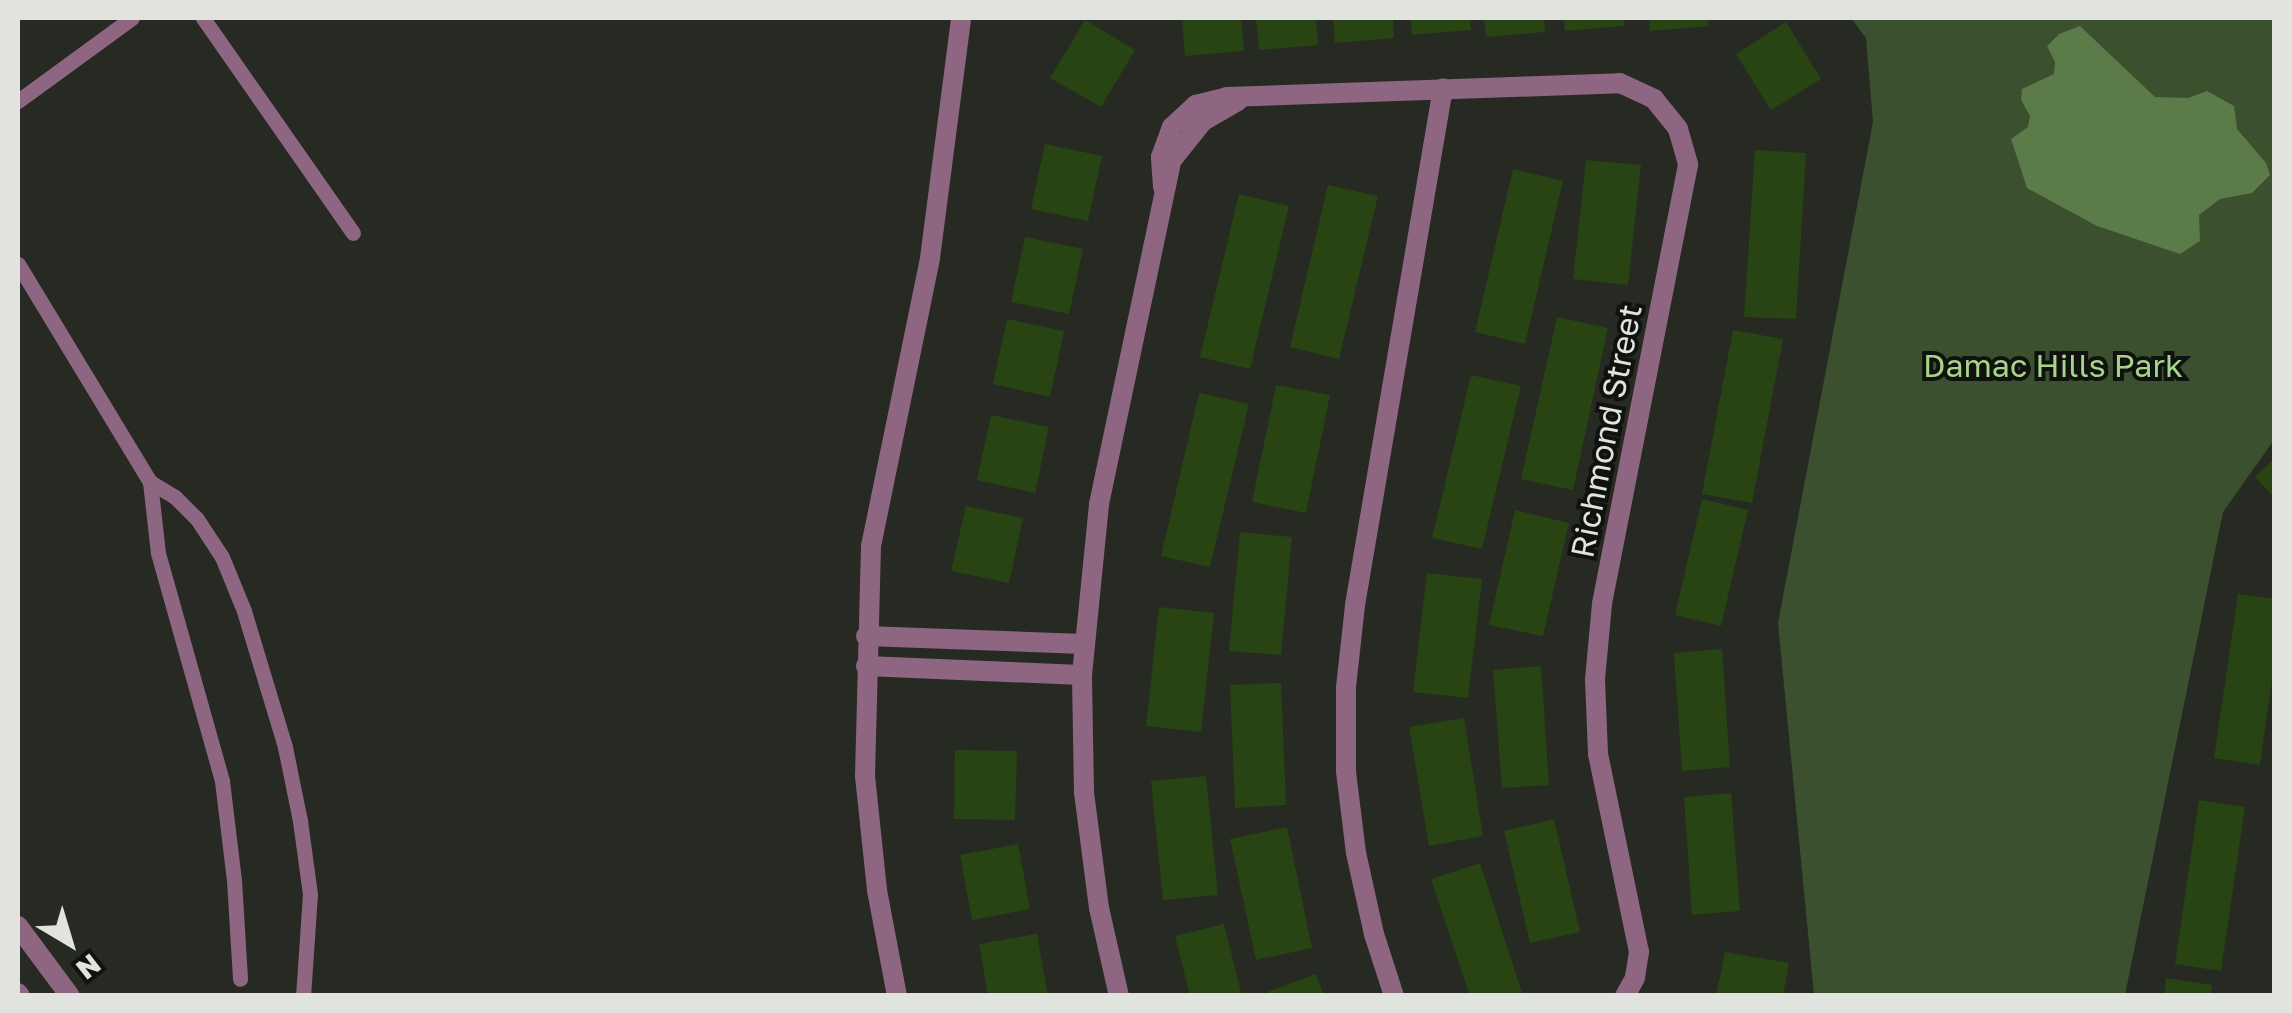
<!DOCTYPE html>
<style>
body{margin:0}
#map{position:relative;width:2292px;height:1013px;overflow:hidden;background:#262a23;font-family:"Golos Text",sans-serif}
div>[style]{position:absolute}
.green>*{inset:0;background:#3b502e}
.water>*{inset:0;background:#5b7b48}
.building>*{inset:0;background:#284412}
.service>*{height:15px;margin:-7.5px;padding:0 7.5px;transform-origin:7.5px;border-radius:7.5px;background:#8e6682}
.minor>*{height:20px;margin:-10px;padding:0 10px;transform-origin:10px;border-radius:10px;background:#8e6682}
.tertiary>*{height:20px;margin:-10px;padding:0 10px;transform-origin:10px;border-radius:10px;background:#8e6682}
span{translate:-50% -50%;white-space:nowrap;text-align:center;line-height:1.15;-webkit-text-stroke:8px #10120f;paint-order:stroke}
.park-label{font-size:32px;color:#a6d589}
.street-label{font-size:32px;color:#e0e3de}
.frame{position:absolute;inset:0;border:20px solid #e0e3de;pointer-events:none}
.north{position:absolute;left:20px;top:893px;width:100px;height:100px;-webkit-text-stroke:8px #10120f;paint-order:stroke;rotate:142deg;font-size:28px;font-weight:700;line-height:40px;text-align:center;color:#e0e3de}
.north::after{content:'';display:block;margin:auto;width:35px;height:45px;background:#e0e3de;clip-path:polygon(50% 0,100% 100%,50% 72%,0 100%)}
</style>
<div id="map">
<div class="green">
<div style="clip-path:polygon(1851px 18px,2274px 18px,2274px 440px,2223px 512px,2125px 995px,1814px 995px,1778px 623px,1873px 122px,1866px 38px)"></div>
</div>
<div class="water">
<div style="clip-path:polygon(2080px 26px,2155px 97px,2188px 98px,2207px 91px,2234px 106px,2237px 129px,2266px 163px,2270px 175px,2252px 193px,2220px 199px,2199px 215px,2200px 241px,2180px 254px,2097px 226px,2027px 188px,2011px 139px,2028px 127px,2030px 116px,2021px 100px,2022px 89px,2054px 74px,2055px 62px,2047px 46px,2059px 34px)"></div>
</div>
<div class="building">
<div style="clip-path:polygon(1182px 18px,1241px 18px,1244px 51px,1185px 56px)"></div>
<div style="clip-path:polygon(1256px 18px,1316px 18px,1318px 45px,1259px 50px)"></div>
<div style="clip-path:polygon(1333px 18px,1393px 18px,1394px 38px,1335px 43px)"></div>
<div style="clip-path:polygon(1411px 18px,1470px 18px,1471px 30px,1412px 35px)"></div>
<div style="clip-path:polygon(1484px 18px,1544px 18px,1545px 32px,1486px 37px)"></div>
<div style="clip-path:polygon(1564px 18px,1624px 18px,1624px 26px,1565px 31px)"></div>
<div style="clip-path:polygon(1649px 18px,1708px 18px,1709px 26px,1650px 31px)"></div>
<div style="clip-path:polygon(1085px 20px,1135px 50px,1101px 107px,1050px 78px)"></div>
<div style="clip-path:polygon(1786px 22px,1821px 79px,1771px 110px,1736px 54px)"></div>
<div style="clip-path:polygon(1045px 144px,1102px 156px,1088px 221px,1031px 209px)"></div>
<div style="clip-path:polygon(1755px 150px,1806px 153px,1796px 319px,1744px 317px)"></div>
<div style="clip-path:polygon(1586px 160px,1641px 165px,1628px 285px,1573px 279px)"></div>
<div style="clip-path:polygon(1513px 169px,1563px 181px,1525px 344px,1475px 332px)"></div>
<div style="clip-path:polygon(1328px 185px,1378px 196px,1339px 359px,1290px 347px)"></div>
<div style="clip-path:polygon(1239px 194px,1289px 206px,1250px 369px,1200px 357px)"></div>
<div style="clip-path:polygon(1025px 237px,1083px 249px,1069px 314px,1011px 302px)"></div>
<div style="clip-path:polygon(1557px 317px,1608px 328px,1573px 490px,1521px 479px)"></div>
<div style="clip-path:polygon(1007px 319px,1064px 331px,1050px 397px,993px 384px)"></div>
<div style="clip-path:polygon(1733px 330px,1783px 339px,1752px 503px,1702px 494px)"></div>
<div style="clip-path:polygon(1471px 375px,1521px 386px,1482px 549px,1432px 538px)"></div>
<div style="clip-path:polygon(1276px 385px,1330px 395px,1306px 513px,1252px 502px)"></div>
<div style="clip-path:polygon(1199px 393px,1249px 404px,1210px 567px,1161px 556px)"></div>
<div style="clip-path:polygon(991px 415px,1049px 427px,1035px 493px,977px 480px)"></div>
<div style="clip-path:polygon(2274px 459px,2274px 497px,2255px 477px)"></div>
<div style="clip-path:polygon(1702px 499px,1748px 510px,1721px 626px,1675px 615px)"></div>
<div style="clip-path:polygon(966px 506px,1023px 518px,1009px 583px,951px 571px)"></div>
<div style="clip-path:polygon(1515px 510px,1569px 523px,1543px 636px,1489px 625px)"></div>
<div style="clip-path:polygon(1240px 532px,1292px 537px,1281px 655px,1229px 651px)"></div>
<div style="clip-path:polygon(1427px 573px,1482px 579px,1468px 698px,1413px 692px)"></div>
<div style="clip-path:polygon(2238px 594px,2274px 599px,2274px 664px,2260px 765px,2214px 758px)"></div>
<div style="clip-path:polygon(1159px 607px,1214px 613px,1201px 732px,1146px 726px)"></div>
<div style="clip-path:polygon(1722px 649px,1730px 767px,1682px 771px,1674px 653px)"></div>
<div style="clip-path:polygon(1541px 666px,1549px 785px,1502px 788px,1493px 670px)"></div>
<div style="clip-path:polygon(1281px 683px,1286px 805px,1235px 808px,1230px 685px)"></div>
<div style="clip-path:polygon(1464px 718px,1483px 836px,1429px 846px,1409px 727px)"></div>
<div style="clip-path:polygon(955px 750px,1017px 751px,1015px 820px,954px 819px)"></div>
<div style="clip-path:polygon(1206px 776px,1218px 895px,1163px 900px,1151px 781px)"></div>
<div style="clip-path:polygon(1731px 793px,1740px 911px,1692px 915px,1684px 797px)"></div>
<div style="clip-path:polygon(2199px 800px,2245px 807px,2221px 971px,2175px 964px)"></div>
<div style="clip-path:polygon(1554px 819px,1580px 932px,1530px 943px,1504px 831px)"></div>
<div style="clip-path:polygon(1287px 827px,1312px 948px,1256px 960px,1230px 839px)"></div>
<div style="clip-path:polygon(1018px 844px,1030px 909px,972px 920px,960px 855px)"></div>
<div style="clip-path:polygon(1480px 863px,1523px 996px,1470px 996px,1431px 879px)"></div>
<div style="clip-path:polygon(1224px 924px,1242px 996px,1190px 996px,1175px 936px)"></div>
<div style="clip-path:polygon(1037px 934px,1048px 996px,988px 996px,979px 944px)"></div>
<div style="clip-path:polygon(1725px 952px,1789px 963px,1783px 996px,1716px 996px)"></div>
<div style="clip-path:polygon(1316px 974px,1324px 996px,1268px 996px,1267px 992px)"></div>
<div style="clip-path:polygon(2166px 978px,2212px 985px,2211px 996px,2164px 996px)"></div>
</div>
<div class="service">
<div style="left:203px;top:18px;width:262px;rotate:55.1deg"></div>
<div style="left:18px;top:101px;width:141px;rotate:-36.1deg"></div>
<div style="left:18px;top:264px;width:255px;rotate:58.8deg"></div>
<div style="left:150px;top:482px;width:29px;rotate:31deg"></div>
<div style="left:175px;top:497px;width:31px;rotate:45deg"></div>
<div style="left:197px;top:519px;width:45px;rotate:56.7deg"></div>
<div style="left:222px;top:557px;width:58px;rotate:67.8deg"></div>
<div style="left:244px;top:611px;width:142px;rotate:73.2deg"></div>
<div style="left:285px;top:747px;width:76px;rotate:78.5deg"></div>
<div style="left:300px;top:821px;width:74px;rotate:82.2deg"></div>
<div style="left:310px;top:894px;width:102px;rotate:93.9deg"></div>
<div style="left:150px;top:482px;width:71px;rotate:83.6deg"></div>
<div style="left:158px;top:553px;width:237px;rotate:74.3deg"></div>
<div style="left:222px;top:781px;width:100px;rotate:83.1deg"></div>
<div style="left:234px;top:880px;width:99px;rotate:86.5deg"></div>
</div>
<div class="minor">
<div style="left:1163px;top:187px;width:30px;rotate:-94deg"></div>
<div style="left:1161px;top:157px;width:32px;rotate:-70deg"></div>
<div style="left:1172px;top:127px;width:33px;rotate:-43deg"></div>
<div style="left:1196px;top:105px;width:32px;rotate:-14deg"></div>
<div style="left:1227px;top:97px;width:393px;rotate:-2deg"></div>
<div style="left:1620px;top:83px;width:38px;rotate:25deg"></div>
<div style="left:1654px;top:99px;width:38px;rotate:51deg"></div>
<div style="left:1678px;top:129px;width:37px;rotate:74deg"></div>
<div style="left:1688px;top:165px;width:447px;rotate:101.1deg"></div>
<div style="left:1602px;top:604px;width:75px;rotate:95.3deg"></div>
<div style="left:1595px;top:679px;width:75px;rotate:87.7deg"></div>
<div style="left:1598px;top:754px;width:202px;rotate:78.3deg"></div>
<div style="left:1639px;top:952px;width:26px;rotate:99deg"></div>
<div style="left:1635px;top:978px;width:21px;rotate:119deg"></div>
<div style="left:866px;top:636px;width:217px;rotate:2.1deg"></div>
<div style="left:866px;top:666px;width:216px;rotate:2.4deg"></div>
<div style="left:1119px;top:996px;width:90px;rotate:-102.8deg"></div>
<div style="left:1099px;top:908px;width:117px;rotate:-97.4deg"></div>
<div style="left:1084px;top:792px;width:117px;rotate:-91deg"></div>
<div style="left:1082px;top:675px;width:172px;rotate:-84.3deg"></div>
<div style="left:1099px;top:504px;width:350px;rotate:-78.1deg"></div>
<div style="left:1171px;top:161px;width:51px;rotate:-51.3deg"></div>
<div style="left:1203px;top:121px;width:40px;rotate:-29.7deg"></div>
<div style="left:1394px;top:996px;width:65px;rotate:-107.9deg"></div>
<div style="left:1374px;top:934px;width:83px;rotate:-102.5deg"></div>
<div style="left:1356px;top:853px;width:83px;rotate:-97deg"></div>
<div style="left:1346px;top:771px;width:84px;rotate:-90deg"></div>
<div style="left:1346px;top:687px;width:82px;rotate:-83.7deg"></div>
<div style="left:1355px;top:605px;width:524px;rotate:-80.34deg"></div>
</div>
<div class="tertiary">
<div style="left:18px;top:926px;width:87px;rotate:53.4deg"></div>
<div style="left:18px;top:993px;width:4px;rotate:56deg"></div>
<div style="left:897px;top:996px;width:108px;rotate:-100.7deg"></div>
<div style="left:877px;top:890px;width:115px;rotate:-96deg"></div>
<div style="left:865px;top:776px;width:230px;rotate:-88.5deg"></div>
<div style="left:871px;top:546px;width:294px;rotate:-78.4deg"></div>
<div style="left:930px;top:258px;width:242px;rotate:-82.6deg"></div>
</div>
<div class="park-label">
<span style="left:2053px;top:365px">Damac Hills Park</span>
</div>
<div class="street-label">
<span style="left:1606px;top:431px;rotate:-79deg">Richmond Street</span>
</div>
<div class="frame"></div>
<div class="north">N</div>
</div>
